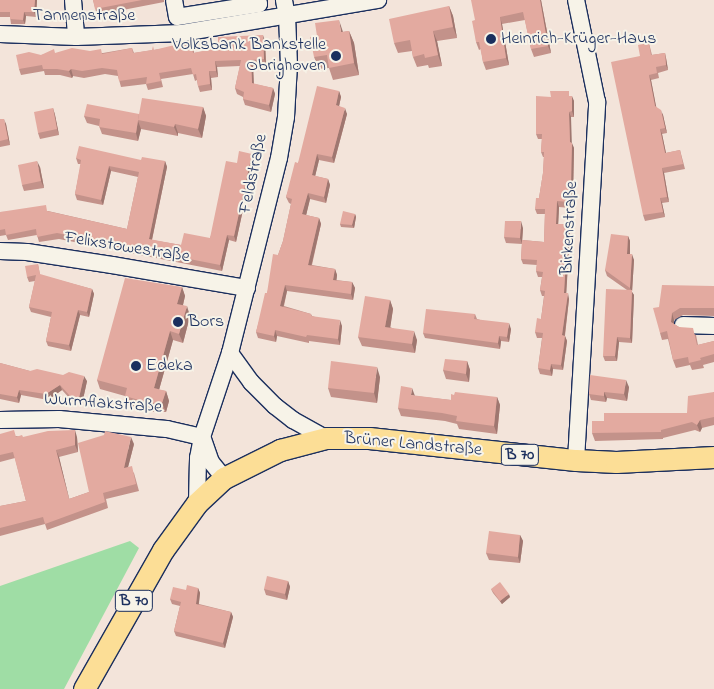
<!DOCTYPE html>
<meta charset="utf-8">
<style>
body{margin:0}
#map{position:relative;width:714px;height:689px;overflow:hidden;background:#f3e4da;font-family:"Indie Flower",sans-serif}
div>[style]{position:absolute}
.green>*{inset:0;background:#9fdda5}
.roads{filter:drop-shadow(1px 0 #1b2f5e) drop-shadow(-1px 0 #1b2f5e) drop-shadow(0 1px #1b2f5e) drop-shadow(0 -1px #1b2f5e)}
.minor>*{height:16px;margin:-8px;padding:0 8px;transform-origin:8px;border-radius:8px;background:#f7f3e8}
.major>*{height:21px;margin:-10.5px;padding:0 10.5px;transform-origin:10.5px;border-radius:10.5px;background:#fcde96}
.wall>*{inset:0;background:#c3928a}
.shaded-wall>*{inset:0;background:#9f7770}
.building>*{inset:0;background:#e3aaa0}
.dots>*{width:14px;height:14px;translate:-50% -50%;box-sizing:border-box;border:2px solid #f7f3e8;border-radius:50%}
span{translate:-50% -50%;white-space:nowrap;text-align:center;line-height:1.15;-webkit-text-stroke:4px #f7f3e8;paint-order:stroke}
.shield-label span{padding:1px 4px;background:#f7f3e8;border:1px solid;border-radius:4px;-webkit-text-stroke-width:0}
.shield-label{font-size:16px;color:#1b2f5e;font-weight:700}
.street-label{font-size:18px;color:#1b2f5e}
.poi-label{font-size:18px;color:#1b2f5e}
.left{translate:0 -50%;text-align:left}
.right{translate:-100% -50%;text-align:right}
</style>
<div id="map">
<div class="green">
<div style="clip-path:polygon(130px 541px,139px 548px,64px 689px,0 689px,0 586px)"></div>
</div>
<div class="roads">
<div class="minor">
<div style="left:73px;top:0;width:37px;rotate:85deg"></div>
<div style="left:174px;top:0;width:17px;rotate:80deg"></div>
<div style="left:177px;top:17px;width:83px;rotate:-9deg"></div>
<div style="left:259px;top:4px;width:4px;rotate:-104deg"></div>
<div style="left:0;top:34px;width:76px;rotate:2.3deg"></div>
<div style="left:76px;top:37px;width:106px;rotate:-2.2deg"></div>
<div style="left:182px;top:33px;width:199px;rotate:-9.6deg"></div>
<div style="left:0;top:251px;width:27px;rotate:2deg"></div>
<div style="left:27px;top:252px;width:86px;rotate:8.7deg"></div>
<div style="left:112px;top:265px;width:137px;rotate:9.7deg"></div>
<div style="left:683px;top:325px;width:31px;rotate:2deg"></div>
<div style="left:230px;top:353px;width:36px;rotate:54deg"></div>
<div style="left:251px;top:382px;width:34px;rotate:45deg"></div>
<div style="left:275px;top:406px;width:23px;rotate:38deg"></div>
<div style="left:293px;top:420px;width:38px;rotate:29deg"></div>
<div style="left:0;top:420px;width:59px;rotate:-1deg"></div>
<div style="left:59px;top:419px;width:108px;rotate:5.3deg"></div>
<div style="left:167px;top:429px;width:36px;rotate:13deg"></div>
<div style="left:203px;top:439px;width:24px;rotate:71deg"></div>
<div style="left:211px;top:462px;width:21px;rotate:51deg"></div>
<div style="left:576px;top:460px;width:359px;rotate:-86.6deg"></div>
<div style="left:597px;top:102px;width:104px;rotate:-101.6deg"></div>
<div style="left:197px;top:503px;width:45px;rotate:-88.7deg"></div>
<div style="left:198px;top:458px;width:21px;rotate:-79deg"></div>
<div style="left:202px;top:437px;width:89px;rotate:-71.6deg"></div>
<div style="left:230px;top:353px;width:201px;rotate:-75.9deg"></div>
<div style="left:279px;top:158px;width:42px;rotate:-80.3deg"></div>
<div style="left:286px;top:117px;width:52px;rotate:-86.7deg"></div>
<div style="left:289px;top:65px;width:49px;rotate:-92.3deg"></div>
<div style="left:287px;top:16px;width:16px;rotate:-101deg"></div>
</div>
<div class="major">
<div style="left:84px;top:689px;width:160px;rotate:-60.4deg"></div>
<div style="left:163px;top:550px;width:58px;rotate:-54.1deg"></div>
<div style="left:197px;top:503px;width:37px;rotate:-43deg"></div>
<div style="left:224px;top:478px;width:63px;rotate:-26.6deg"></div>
<div style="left:280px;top:450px;width:48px;rotate:-14.6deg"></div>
<div style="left:326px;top:438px;width:43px"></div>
<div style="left:369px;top:438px;width:208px;rotate:6.1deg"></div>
<div style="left:576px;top:460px;width:40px;rotate:2.9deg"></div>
<div style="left:616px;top:462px;width:98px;rotate:-2.9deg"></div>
</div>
</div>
<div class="wall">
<div style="clip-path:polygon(0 0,37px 0,36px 17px,26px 16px,25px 24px,11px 24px,10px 17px,0 17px)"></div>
<div style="clip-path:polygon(93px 0,164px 0,164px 2px,97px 15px)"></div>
<div style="clip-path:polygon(541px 0,551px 53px,534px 57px,531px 49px,525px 20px,502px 24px,509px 65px,486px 70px,483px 62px,481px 49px,479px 50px,476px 42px,475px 20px)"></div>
<div style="clip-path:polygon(449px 6px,453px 16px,457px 38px,437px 41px,442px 66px,429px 68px,428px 65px,417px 67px,413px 57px,412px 51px,398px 53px,394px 43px)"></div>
<div style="clip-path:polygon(349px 31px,354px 43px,359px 75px,333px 80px,329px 68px,319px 69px,314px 57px,343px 32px)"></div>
<div style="clip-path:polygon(265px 41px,266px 65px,253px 66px,254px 84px,273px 88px,275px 94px,271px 112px,245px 105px,243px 99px,243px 97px,237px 94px,235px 88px,240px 66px,217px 67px,218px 77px,211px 78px,212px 90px,200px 92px,198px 86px,197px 80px,195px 81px,193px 74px,161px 79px,163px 87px,148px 90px,146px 84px,121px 87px,118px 76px,105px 74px,84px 78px,73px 76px,72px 78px,60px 75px,45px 75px,44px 71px,21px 75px,19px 69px,41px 55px,55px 53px,103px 53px,132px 48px,134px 53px,186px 45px,194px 50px,194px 53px)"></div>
<div style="clip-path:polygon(649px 43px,652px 55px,665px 53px,666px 58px,668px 70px,658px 73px,659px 78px,651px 80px,656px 107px,663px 115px,667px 133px,662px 134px,666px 153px,680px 150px,685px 169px,664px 173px,669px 202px,662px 203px,665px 217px,645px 221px,643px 215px,640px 56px)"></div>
<div style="clip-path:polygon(339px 91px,341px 97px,339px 106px,347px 114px,334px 163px,319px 160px,315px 176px,328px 179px,330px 185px,326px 203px,310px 199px,306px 215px,319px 218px,321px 224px,312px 265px,335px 269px,337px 275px,336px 280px,352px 282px,355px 288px,353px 300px,287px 291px,284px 306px,311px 314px,312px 316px,342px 326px,340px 345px,309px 341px,309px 343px,277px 336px,276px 342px,258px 338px,256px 332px,278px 255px,283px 241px,291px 204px,289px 203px,286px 197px,298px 163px)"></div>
<div style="clip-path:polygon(570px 96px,574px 101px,574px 117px,571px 117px,571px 143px,574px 148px,573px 196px,571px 208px,559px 207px,558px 224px,568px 224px,570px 230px,566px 293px,569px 299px,565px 336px,567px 341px,563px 370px,553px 369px,552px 376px,540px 374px,538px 368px,542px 338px,537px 338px,535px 332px,541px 319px,544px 296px,542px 296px,540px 290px,542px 277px,538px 277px,536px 271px,537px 265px,523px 264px,521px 259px,522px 244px,506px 243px,504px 237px,523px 228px,522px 240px,544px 242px,545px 214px,537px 214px,535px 209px,539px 198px,543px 173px,544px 157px,543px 157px,541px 152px,542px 139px,538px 139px,536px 134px)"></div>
<div style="clip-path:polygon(203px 107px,206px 116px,202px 138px,178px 133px,178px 136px,141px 129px,138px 141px,102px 134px,99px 126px,87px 123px,84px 116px,139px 114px)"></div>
<div style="clip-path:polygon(53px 108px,55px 115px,59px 135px,40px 139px,38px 133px)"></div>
<div style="clip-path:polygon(0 119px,6px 124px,10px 145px,0 147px)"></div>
<div style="clip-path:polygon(76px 158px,165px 161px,167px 167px,152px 240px,181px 245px,210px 238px,237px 163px,254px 159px,236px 242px,229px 240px,222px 271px,59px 239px,39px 242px,37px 235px,8px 240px,6px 235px,0 236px,0 212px,48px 211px,127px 229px,138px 177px,111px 171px,103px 205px,77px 200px,75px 194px,81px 164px,78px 164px)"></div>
<div style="clip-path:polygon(40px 167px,44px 188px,24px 191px,22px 185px)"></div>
<div style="clip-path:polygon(355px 214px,356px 217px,354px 228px,341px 227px,340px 224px)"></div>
<div style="clip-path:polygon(628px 236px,630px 241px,630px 254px,634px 260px,632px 292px,634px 295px,632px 343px,619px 342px,617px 361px,605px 361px,603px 356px,627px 290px,607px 276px,605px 270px)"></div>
<div style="clip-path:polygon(38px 264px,40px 275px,92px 289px,94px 294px,89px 317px,80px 315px,71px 351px,48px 346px,46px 341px,51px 317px,31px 312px,29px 307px,35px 281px,29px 282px,27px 277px)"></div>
<div style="clip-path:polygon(714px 286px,714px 316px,683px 315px,674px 320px,674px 324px,679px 327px,696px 335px,698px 345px,714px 341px,714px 362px,703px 365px,704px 368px,692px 370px,690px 365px,676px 368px,673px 360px,668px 339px,662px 340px,660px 333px,659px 307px)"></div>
<div style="clip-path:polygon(182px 287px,185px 296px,183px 305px,190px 316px,183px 343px,173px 340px,159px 390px,166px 391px,169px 401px,166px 412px,153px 412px,128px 405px,125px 396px,100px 389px,97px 380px)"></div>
<div style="clip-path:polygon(390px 300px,393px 309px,390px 327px,417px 340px,415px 353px,362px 346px,358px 337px)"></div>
<div style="clip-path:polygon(475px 314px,477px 319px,511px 329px,509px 342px,501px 341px,500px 349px,425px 338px,423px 333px)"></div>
<div style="clip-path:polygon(467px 361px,470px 370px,469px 382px,446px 379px,443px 370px)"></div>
<div style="clip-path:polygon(0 363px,30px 371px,87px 381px,82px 404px,72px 401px,62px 390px,48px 400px,21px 395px,19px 403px,0 399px)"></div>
<div style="clip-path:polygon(380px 377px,377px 403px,331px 397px,328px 388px)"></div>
<div style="clip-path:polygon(629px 387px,627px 401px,607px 398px,606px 402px,591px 400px,589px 394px)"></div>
<div style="clip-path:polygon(714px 392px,714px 425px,702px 428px,700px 432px,695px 430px,663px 438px,663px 439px,595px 441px,592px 433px,604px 421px,687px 413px)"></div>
<div style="clip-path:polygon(415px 396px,451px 400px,497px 397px,500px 405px,497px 434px,459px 429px,457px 424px,445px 421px,401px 416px,398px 408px)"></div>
<div style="clip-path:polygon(0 434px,23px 437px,77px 437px,78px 452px,59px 457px,69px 499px,89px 492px,134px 444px,128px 467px,134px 473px,139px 491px,106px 499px,108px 508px,47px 530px,45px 524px,0 536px,0 506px,26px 501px,15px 458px,0 462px)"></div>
<div style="clip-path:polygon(520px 535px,523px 541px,520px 563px,489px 560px,486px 553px)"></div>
<div style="clip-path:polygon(288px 581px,290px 587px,287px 600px,266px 595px,264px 589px)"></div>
<div style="clip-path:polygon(198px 588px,200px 593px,199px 604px,231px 612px,233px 617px,225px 648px,176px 636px,174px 631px,180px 606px,172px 604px,170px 599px,186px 590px)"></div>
<div style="clip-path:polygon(491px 589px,510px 597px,502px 604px,493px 593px)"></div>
</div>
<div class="shaded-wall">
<div style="clip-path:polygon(35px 0,37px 0,36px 17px,34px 12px)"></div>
<div style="clip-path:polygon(540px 0,541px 0,551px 53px,548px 46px)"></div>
<div style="clip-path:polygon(449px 6px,453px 16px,457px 38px,453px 27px)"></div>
<div style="clip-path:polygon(24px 12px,26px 16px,25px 24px,23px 20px)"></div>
<div style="clip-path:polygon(500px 17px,502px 24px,509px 65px,506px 58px)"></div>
<div style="clip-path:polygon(339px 20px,343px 32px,341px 32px)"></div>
<div style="clip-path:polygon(349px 31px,354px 43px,359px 75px,354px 63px)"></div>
<div style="clip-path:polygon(433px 31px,437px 41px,442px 66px,438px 55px)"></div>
<div style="clip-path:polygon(263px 35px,265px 41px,266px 65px,264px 59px)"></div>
<div style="clip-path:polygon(665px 53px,666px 58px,668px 70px,666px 65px)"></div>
<div style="clip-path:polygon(251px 60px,253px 66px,254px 90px,252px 83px)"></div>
<div style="clip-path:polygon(215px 61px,217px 67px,218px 77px,216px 71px)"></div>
<div style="clip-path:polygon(71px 69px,73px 76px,72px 78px,69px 71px)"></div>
<div style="clip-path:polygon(209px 71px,211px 78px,212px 90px,210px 84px)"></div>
<div style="clip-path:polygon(649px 75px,651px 80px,657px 111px,655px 106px)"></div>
<div style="clip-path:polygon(273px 88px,275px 94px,271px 112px,269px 105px)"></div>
<div style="clip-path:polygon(339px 91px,341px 97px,338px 111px,336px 105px)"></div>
<div style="clip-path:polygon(572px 96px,574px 101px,574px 117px,572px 111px)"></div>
<div style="clip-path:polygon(203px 107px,206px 116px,202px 138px,198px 129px)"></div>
<div style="clip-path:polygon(53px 108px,55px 115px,59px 135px,57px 129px)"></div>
<div style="clip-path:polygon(345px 108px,347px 114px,334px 163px,332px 157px)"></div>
<div style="clip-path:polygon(661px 110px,663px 115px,667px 133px,665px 128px)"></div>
<div style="clip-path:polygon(569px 112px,571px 117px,572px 148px,570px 142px)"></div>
<div style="clip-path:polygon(4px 119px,6px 124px,10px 145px,8px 139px)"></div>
<div style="clip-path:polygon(138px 121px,141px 129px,138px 141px,136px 133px)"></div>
<div style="clip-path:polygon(175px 124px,178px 133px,178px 136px,174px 127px)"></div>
<div style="clip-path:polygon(660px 129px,662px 134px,667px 158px,665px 153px)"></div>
<div style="clip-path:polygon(572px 143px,574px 148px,573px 196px,571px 208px,569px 202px)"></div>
<div style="clip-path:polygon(252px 154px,254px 159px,236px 242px,234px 236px)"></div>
<div style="clip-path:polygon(317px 154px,319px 160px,314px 181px,312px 175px)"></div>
<div style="clip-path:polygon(37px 161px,40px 167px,44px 188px,41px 181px)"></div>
<div style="clip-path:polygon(165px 161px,167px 167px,151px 244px,149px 239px)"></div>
<div style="clip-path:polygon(109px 166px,111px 171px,103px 205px,101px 200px)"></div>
<div style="clip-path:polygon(662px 168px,664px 173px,669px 202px,667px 197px)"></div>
<div style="clip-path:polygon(328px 179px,330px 185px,326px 203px,324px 197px)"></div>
<div style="clip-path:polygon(308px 193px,310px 199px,305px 220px,302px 214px)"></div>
<div style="clip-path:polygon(660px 198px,662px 203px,665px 217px,663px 212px)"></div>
<div style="clip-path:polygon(557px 201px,559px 207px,558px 229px,556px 224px)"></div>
<div style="clip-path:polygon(355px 214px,356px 217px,354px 228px,352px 225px)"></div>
<div style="clip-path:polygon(319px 218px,321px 224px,310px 271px,308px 265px)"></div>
<div style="clip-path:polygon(521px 221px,523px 228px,522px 244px,520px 238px)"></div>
<div style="clip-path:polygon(568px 224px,570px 230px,566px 298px,564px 293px)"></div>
<div style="clip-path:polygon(227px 235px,229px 240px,222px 271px,220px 265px)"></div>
<div style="clip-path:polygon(628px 236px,630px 241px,630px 259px,627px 254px)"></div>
<div style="clip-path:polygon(632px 254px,634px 260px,632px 292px,634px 295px,632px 343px,630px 338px,632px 292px,630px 288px)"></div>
<div style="clip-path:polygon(335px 269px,337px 275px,336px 286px,333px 280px)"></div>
<div style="clip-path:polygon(352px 282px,355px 288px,353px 300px,351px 294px)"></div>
<div style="clip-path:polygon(285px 285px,287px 291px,282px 312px,280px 306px)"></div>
<div style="clip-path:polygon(182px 287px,185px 296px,181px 313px,177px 304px)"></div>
<div style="clip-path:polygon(92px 289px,94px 294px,89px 317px,87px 312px)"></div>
<div style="clip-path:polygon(568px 293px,569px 299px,564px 341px,562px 335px)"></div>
<div style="clip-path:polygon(390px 300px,393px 309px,389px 336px,385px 327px)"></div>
<div style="clip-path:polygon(187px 306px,190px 316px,183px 343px,179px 334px)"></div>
<div style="clip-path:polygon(78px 310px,80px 315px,71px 351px,69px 345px)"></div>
<div style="clip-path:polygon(672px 313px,674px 320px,674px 329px,671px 322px)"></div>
<div style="clip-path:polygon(340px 320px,342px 326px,340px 345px,338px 339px)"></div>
<div style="clip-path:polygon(509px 323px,511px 329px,509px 342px,507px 337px)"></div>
<div style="clip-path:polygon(275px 330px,277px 336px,276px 342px,274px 336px)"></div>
<div style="clip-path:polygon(170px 331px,173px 340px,157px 397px,154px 388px)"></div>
<div style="clip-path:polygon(414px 331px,417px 340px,415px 353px,412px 344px)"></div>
<div style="clip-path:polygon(499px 336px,501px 341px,500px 349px,498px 343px)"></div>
<div style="clip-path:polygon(565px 336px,567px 341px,563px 370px,561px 365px)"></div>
<div style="clip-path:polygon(617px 337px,619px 342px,617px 361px,615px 356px)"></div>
<div style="clip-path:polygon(467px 361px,470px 370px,469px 382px,466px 374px)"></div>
<div style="clip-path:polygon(551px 364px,553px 369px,552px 376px,550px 370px)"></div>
<div style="clip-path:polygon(377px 367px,380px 377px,377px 403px,374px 393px)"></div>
<div style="clip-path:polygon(84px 376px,87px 381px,82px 404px,79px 398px)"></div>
<div style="clip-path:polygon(626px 380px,629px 387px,627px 401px,624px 394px)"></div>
<div style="clip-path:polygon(60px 385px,62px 390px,48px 400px,46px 394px)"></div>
<div style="clip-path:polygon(412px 388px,415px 396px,411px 395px)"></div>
<div style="clip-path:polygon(19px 390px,21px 395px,19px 403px,17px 397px)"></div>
<div style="clip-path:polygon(166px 391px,169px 401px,166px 412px,162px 403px)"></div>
<div style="clip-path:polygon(604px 392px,607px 398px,606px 402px,604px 396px)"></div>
<div style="clip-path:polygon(497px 397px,500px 405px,497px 434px,494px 426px)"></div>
<div style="clip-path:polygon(700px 420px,702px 428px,700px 432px,697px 425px)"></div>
<div style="clip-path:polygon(75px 430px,77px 437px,78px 452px,75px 445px)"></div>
<div style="clip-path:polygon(131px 437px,134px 444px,126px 475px,124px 468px)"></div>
<div style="clip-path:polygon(56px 450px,59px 457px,71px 506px,69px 499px)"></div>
<div style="clip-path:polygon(520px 535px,523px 541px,520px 563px,518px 557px)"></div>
<div style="clip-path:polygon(288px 581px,290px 587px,287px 600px,285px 594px)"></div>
<div style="clip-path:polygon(198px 588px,200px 593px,198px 609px,196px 604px)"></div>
<div style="clip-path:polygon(509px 594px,510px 597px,502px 604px,500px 601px)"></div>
<div style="clip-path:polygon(231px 612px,233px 617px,225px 648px,223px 643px)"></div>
</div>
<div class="building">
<div style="clip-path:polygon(0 0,35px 0,34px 12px,24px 12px,23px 20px,10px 19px,10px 12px,0 12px)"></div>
<div style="clip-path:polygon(93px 0,142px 0,95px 9px)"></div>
<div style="clip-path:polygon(471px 0,540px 0,548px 46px,531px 49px,523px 12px,500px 17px,506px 58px,483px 62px,479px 42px,476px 42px,472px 21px,475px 20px)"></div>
<div style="clip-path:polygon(449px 6px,453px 27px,433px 31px,438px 55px,425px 58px,424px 54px,413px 57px,410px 40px,394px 43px,389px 19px)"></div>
<div style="clip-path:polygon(339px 20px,341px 32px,349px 31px,354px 63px,329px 68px,327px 55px,314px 57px,310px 37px,317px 36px,315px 23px)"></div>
<div style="clip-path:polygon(263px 35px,264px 59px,251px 60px,252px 83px,273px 88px,269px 105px,243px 99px,244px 92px,235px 88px,241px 60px,215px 61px,216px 71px,209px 71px,210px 84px,198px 86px,196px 74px,193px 75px,191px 68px,159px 73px,161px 81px,146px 84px,147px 77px,119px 81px,117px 70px,102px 68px,82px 71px,71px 69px,69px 71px,57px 69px,43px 69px,42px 65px,19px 69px,16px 55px,29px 52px,41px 55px,54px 49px,55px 53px,72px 48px,90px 51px,101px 49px,102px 54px,132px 48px,133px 53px,152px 50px,153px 46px,154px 50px,183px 43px,186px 45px,191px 44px,193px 53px,218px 48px,218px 37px)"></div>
<div style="clip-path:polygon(649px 43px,651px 55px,665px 53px,666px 65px,656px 67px,657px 73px,649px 75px,655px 106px,661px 110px,665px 128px,660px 129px,665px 153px,680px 150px,683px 164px,662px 168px,667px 197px,660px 198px,663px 212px,643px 215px,611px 62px,640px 56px,638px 45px)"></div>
<div style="clip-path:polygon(317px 86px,339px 91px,336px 105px,345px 108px,332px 157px,317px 154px,312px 175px,328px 179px,324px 197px,308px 193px,302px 214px,319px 218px,308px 265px,335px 269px,333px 280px,352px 282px,351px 294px,285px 285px,280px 306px,311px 314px,311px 316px,340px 320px,338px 339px,307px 335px,306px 337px,275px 330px,274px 336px,256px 332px,265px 293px,267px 293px,273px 254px,278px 255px,283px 241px,292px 199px,286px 197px,295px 162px,298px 163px)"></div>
<div style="clip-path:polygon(550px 91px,569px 91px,569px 96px,572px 96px,572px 111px,569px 112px,570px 142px,572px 143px,571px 190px,569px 202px,557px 201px,556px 224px,568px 224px,564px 293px,568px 293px,562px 335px,565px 336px,561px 365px,551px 364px,550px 370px,538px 368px,543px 333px,535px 332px,537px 318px,541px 319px,545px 291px,540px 290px,543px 272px,536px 271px,537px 260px,521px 259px,522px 240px,544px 242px,545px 209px,535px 209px,536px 198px,539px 198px,543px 173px,544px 152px,541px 152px,542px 134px,536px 134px,536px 96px,551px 97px)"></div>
<div style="clip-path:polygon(142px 98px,203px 107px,198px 129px,175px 124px,174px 127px,138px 120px)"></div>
<div style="clip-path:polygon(87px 104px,139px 114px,136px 133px,99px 127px,100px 119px,84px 116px)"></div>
<div style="clip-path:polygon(53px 108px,57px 129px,38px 133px,34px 112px)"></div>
<div style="clip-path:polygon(0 119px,4px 119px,8px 139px,0 141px)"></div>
<div style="clip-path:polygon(79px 146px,141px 160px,142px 157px,165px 161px,149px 239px,181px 245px,184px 233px,210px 238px,226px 161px,237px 163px,239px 151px,252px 154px,234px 236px,227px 235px,220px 265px,57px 233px,37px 237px,36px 229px,6px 235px,5px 229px,0 230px,0 212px,46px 205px,47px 211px,127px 229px,139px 172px,109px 166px,101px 200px,75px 194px,81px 160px,76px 158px)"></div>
<div style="clip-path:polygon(37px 161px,41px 181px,22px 185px,18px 165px)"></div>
<div style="clip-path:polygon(343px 211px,355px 214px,352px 225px,340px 224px)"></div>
<div style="clip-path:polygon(505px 221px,521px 221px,520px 238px,504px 237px)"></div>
<div style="clip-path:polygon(611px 234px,628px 236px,627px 254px,632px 254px,630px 288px,605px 270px)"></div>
<div style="clip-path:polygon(38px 264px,40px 274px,92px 289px,87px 312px,78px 310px,69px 345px,46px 341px,52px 312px,29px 307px,36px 275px,27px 277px,25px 266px)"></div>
<div style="clip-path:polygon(125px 278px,182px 287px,177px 304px,187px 306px,179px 334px,170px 331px,154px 388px,166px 391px,162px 403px,149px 403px,125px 396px,127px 388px,97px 380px)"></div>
<div style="clip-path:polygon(662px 285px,714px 286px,714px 308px,680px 308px,672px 313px,671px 322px,679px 327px,693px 328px,697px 345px,714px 341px,714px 354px,700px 358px,701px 360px,689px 363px,688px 357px,673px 360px,667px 331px,660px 333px,653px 308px,659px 307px)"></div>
<div style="clip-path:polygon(606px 289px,632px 290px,630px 338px,617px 337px,615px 356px,603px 356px)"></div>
<div style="clip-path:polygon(365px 296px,390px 300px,385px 327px,414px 331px,412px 344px,358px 337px)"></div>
<div style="clip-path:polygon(426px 309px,475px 314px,474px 319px,509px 323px,507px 337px,499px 336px,498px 343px,423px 333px)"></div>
<div style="clip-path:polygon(445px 359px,467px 361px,466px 374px,443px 370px)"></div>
<div style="clip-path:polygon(331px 361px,377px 367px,374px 393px,328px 388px)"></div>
<div style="clip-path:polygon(0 363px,30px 371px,37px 369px,63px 375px,69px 372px,84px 376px,79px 398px,70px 396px,60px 385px,46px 394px,19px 390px,17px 397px,0 394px)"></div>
<div style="clip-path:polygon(590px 375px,626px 380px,624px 394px,604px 392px,604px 396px,589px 394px)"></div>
<div style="clip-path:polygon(401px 386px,412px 388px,411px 395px,451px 400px,451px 394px,454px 395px,455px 392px,497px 397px,494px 426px,456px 421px,457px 416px,442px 413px,398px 408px)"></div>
<div style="clip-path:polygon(714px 392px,714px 417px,700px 420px,697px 425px,692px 422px,661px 430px,661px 432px,592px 433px,592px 421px,604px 421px,604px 413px,687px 413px,688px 396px)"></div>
<div style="clip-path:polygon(14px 430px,16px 437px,22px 435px,23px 437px,48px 431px,75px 430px,75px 445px,56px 450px,69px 499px,89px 492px,78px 443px,104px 435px,105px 431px,131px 437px,124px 468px,132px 466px,136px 484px,103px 493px,105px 502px,45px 524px,43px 517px,0 528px,0 506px,26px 501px,13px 452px,0 455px,0 434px)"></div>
<div style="clip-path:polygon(489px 531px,520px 535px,518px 557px,486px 553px)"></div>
<div style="clip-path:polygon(267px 576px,288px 581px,285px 594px,264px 589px)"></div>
<div style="clip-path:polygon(500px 582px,509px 594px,500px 601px,491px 589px)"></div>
<div style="clip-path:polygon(187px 585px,198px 588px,196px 604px,231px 612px,223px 643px,174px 631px,181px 602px,170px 599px,173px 587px,186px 590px)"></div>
</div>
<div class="dots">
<div style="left:491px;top:39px;background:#1b2f5e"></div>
<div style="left:336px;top:56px;background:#1b2f5e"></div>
<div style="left:178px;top:322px;background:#1b2f5e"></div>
<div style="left:136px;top:366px;background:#1b2f5e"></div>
</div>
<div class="shield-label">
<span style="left:520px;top:455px">B 70</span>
<span style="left:134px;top:601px">B 70</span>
</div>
<div class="street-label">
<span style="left:84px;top:16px">Tannenstraße</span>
<span style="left:254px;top:174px;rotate:-78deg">Feldstraße</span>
<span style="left:570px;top:228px;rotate:-87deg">Birkenstraße</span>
<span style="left:127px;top:248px;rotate:9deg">Felixstowestraße</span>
<span style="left:103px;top:404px;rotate:4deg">Wurmflakstraße</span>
<span style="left:413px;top:445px;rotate:5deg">Brüner Landstraße</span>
</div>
<div class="poi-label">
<span class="left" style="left:501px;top:39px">Heinrich-Krüger-Haus</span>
<span class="right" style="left:326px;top:56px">Volksbank Bankstelle<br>Obrighoven</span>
<span class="left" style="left:188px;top:322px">Bors</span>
<span class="left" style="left:146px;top:366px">Edeka</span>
</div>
</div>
